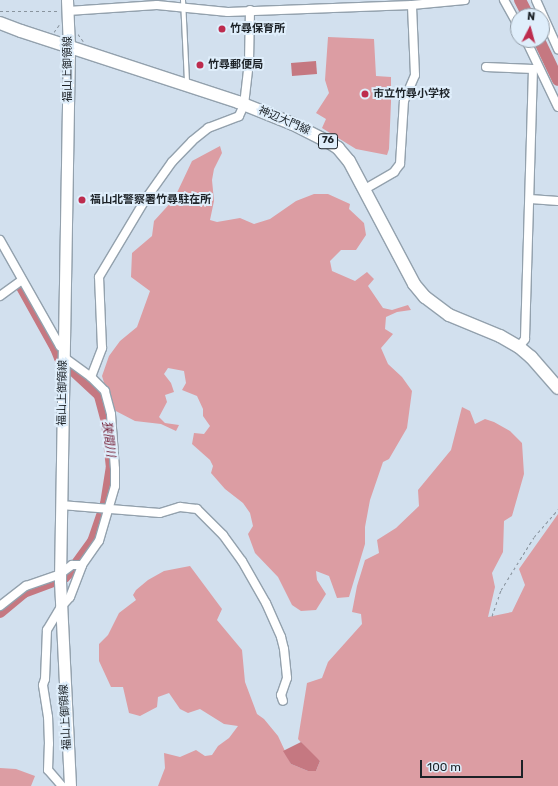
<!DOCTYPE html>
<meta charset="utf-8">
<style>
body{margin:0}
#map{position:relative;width:558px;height:786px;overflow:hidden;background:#d2e0ee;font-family:Rubik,"Noto Sans JP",sans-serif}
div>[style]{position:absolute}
.green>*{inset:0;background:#dc9da3}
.water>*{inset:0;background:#c57881}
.river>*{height:12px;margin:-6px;padding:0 6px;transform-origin:6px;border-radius:6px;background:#c57881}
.path>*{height:1px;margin-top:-0.5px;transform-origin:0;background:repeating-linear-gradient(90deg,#89949e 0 3px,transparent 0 6px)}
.roads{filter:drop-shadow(1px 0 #93a1ad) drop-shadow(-1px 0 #93a1ad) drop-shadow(0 1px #93a1ad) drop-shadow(0 -1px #93a1ad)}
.service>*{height:4px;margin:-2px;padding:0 2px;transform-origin:2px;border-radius:2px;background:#fff}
.minor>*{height:8px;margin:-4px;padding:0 4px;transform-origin:4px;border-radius:4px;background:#fff}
.secondary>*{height:11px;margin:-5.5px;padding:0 5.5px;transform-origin:5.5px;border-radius:5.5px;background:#fff}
.primary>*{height:12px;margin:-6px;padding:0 6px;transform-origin:6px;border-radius:6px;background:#fff}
.dots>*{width:11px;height:11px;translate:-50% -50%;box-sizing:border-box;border:2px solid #dfeefb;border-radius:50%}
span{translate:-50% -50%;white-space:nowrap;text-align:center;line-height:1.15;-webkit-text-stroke:4px #dfeefb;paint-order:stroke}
.shield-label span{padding:1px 3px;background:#dfeefb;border:1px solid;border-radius:3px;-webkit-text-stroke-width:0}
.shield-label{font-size:10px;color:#1c2227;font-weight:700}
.poi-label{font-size:11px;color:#1c2227;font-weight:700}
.left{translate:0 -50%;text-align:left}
.street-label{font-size:11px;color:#1c2227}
.water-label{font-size:12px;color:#6d1028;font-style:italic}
.north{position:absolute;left:510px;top:8px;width:40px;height:40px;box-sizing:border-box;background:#dfeefb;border:1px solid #919ca6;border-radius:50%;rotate:6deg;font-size:11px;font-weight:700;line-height:16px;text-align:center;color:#1c2227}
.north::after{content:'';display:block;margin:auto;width:14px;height:18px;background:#bd2c4e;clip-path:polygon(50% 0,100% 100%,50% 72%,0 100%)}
.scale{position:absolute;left:420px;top:760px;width:103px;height:18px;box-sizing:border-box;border:2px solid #1c2227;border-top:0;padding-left:5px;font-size:12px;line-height:14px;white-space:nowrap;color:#1c2227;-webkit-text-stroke:3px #dfeefb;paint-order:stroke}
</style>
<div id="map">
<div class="green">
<div style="clip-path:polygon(328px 37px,374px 39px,376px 76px,391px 77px,391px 102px,389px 149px,387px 155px,356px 149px,322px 128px,326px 119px,316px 113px,329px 93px,325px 80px)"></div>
<div style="clip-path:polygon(220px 146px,222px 153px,214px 169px,212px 180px,214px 201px,210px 220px,217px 222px,240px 218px,254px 224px,270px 219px,296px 201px,314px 194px,328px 194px,350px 204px,349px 209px,364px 223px,366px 235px,356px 250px,341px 250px,330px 261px,332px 271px,355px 281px,367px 272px,374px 279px,368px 286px,383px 308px,392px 310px,408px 305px,411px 310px,397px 312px,386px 317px,385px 329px,393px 334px,381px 348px,388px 364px,402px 377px,412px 391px,407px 428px,389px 459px,383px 462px,370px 500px,365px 527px,365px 544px,349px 597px,337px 598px,329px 576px,316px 571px,317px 580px,326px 594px,316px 610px,301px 611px,292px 605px,278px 577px,255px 553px,248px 534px,253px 526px,250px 513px,243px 503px,225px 489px,211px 473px,213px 466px,210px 460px,192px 444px,194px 433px,204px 434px,210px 426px,203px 416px,203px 409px,197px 396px,182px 390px,186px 383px,184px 371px,168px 368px,164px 374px,171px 383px,174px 392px,165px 395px,167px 402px,159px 417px,165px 423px,179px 425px,176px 431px,161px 424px,135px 421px,112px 409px,102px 376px,109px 356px,120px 341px,137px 327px,150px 291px,131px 277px,132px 253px,152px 236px,154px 221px,174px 199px,192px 161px)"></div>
<div style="clip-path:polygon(462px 407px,470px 411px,475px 424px,485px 419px,494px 422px,510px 431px,522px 443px,524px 474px,512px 516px,504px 521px,503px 552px,492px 573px,495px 587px,488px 617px,512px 612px,525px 585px,519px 569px,558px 514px,558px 786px,158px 786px,165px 768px,164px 753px,180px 757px,196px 750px,205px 756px,212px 755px,218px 746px,229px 738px,238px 726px,224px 724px,200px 709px,188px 713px,180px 709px,169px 693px,158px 697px,157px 707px,140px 716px,129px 713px,123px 687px,111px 687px,99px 661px,99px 644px,108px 635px,119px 613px,136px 600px,133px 595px,136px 590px,148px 580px,164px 571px,190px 566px,222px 609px,217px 620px,242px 650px,245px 682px,257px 714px,264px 719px,278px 736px,291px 764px,308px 771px,316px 771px,320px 761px,312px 755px,298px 739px,307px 683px,322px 678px,328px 662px,362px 624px,361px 614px,352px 612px,357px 586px,365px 560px,379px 553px,377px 540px,396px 528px,419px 506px,418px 490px,451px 450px)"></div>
<div style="clip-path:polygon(0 768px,16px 769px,35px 776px,31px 786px,0 786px)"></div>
</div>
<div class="water">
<div style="clip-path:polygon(316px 61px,317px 74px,292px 76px,291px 63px)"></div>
<div style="clip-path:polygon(301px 742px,320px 761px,316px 771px,308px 771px,291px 764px,283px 751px)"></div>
</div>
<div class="river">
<div style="left:520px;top:0;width:18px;rotate:63deg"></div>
<div style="left:539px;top:40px;width:44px;rotate:64.6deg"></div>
<div style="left:0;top:612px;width:31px;rotate:-40deg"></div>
<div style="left:24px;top:592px;width:43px;rotate:-20.6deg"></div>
<div style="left:64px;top:577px;width:17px;rotate:-45deg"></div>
<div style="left:76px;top:565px;width:29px;rotate:-54deg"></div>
<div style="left:93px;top:542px;width:40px;rotate:-71.1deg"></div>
<div style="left:106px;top:504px;width:36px;rotate:-81deg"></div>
<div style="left:112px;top:468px;width:46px;rotate:-96.2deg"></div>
<div style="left:107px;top:422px;width:28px;rotate:-105deg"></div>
<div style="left:100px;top:395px;width:54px;rotate:-137.2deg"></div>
<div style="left:60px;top:358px;width:11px;rotate:-112deg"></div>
<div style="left:56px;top:348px;width:72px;rotate:-119.1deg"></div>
</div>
<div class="path">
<div style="left:0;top:11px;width:59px"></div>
<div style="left:54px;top:32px;width:9px;rotate:-54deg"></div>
<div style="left:78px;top:34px;width:9px;rotate:54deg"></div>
<div style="left:492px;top:616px;width:28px;rotate:-71deg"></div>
<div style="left:501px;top:590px;width:62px;rotate:-58.1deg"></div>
<div style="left:534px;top:537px;width:37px;rotate:-49deg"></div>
</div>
<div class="roads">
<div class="service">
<div style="left:183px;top:0;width:83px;rotate:87.2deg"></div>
</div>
<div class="minor">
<div style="left:504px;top:0;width:29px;rotate:61deg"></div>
<div style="left:536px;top:0;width:54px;rotate:65.8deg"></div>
<div style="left:68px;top:11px;width:89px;rotate:-3.9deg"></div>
<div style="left:157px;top:5px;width:71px;rotate:5.6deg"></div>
<div style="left:228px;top:12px;width:184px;rotate:-2.2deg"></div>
<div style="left:412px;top:5px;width:53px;rotate:-5.4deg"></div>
<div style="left:526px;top:40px;width:74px;rotate:64.5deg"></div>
<div style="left:486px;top:67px;width:47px;rotate:2.4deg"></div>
<div style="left:533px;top:69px;width:270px;rotate:91.7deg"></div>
<div style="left:525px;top:339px;width:10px;rotate:127deg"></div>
<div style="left:365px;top:189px;width:34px;rotate:-30deg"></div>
<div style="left:394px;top:172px;width:10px;rotate:-53deg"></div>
<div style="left:400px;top:164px;width:63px;rotate:-86.4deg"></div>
<div style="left:404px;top:101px;width:28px;rotate:-67deg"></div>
<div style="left:415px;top:75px;width:70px;rotate:-92.5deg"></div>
<div style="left:530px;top:199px;width:28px;rotate:4deg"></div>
<div style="left:0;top:240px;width:122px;rotate:60.5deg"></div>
<div style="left:60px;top:346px;width:4px;rotate:34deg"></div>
<div style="left:0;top:296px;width:27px;rotate:-36deg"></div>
<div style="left:91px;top:377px;width:31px;rotate:-69deg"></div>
<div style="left:102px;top:348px;width:71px;rotate:-92.4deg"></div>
<div style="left:99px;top:277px;width:90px;rotate:-59.1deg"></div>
<div style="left:145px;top:200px;width:47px;rotate:-54.6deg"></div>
<div style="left:172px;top:162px;width:29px;rotate:-46deg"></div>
<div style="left:192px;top:141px;width:21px;rotate:-39deg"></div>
<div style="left:208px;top:128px;width:33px;rotate:-21deg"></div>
<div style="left:239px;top:116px;width:12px;rotate:-66deg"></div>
<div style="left:244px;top:105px;width:43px;rotate:-83.4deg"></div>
<div style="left:249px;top:62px;width:52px;rotate:-88.9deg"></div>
<div style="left:61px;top:505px;width:99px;rotate:4.6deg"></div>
<div style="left:160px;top:513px;width:21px;rotate:-17deg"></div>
<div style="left:180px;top:507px;width:17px;rotate:7deg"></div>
<div style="left:197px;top:509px;width:37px;rotate:45deg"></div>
<div style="left:223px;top:535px;width:32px;rotate:54deg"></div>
<div style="left:242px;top:561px;width:48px;rotate:60.3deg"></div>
<div style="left:266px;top:603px;width:37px;rotate:66deg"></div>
<div style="left:281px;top:637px;width:12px;rotate:76deg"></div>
<div style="left:284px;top:649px;width:29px;rotate:84deg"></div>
<div style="left:287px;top:678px;width:18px;rotate:109deg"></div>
<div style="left:281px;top:695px;width:6px;rotate:72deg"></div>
<div style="left:0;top:606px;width:33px;rotate:-38deg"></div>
<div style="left:26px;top:586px;width:36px;rotate:-19deg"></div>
<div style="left:60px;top:574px;width:15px;rotate:-37deg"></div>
<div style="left:72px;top:565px;width:10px"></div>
<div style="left:62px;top:786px;width:21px;rotate:-131deg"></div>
<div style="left:48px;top:770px;width:26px;rotate:-88deg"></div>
<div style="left:49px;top:744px;width:27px;rotate:-92deg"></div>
<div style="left:48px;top:717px;width:32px;rotate:-99deg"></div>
<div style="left:43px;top:685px;width:6px;rotate:-72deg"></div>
<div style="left:45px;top:679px;width:49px;rotate:-87.7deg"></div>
<div style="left:47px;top:630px;width:27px;rotate:-59deg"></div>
<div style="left:61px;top:607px;width:13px;rotate:-48deg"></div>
<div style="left:70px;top:597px;width:34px;rotate:-69deg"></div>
<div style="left:82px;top:565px;width:29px;rotate:-55deg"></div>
<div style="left:99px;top:541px;width:57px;rotate:-73.8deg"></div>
<div style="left:115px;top:486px;width:17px;rotate:-90deg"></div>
<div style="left:115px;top:469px;width:55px;rotate:-94.2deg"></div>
<div style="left:111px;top:414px;width:24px;rotate:-105deg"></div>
<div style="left:105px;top:391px;width:20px;rotate:-135deg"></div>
<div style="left:91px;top:377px;width:34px;rotate:-144deg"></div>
</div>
<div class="secondary">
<div style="left:67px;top:0;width:47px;rotate:87.6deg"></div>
<div style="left:69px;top:47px;width:534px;rotate:90.97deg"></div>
<div style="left:60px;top:581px;width:205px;rotate:87.2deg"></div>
</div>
<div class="primary">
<div style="left:0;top:23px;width:22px;rotate:21deg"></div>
<div style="left:21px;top:31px;width:228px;rotate:18.1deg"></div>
<div style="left:238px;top:102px;width:59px;rotate:21.8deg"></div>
<div style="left:293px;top:124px;width:38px;rotate:27deg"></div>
<div style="left:327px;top:141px;width:13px;rotate:32deg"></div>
<div style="left:338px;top:148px;width:17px;rotate:50deg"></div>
<div style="left:349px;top:161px;width:139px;rotate:62.1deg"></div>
<div style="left:414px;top:284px;width:17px;rotate:50deg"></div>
<div style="left:425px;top:297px;width:30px;rotate:37deg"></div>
<div style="left:449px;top:315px;width:55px;rotate:22.4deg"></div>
<div style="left:500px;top:336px;width:22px;rotate:30deg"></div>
<div style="left:519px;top:347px;width:16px;rotate:40deg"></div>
<div style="left:531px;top:357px;width:41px;rotate:48.9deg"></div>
</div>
</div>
<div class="dots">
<div style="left:222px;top:29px;background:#bd2c4e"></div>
<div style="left:200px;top:65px;background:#bd2c4e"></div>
<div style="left:365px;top:94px;background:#bd2c4e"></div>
<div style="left:82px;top:200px;background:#bd2c4e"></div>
</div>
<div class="shield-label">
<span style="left:328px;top:141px">76</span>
</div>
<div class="poi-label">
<span class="left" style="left:230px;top:29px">竹尋保育所</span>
<span class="left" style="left:208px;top:65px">竹尋郵便局</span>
<span class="left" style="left:373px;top:94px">市立竹尋小学校</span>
<span class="left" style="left:90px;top:200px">福山北警察署竹尋駐在所</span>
</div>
<div class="street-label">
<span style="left:68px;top:69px;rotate:-90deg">福山上御領線</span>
<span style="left:284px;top:121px;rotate:23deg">神辺大門線</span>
<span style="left:63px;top:393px;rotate:-89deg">福山上御領線</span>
<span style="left:66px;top:717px;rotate:-93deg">福山上御領線</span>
</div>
<div class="water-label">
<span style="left:108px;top:439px;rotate:83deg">狭間川</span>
</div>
<div class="north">N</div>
<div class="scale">100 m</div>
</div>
